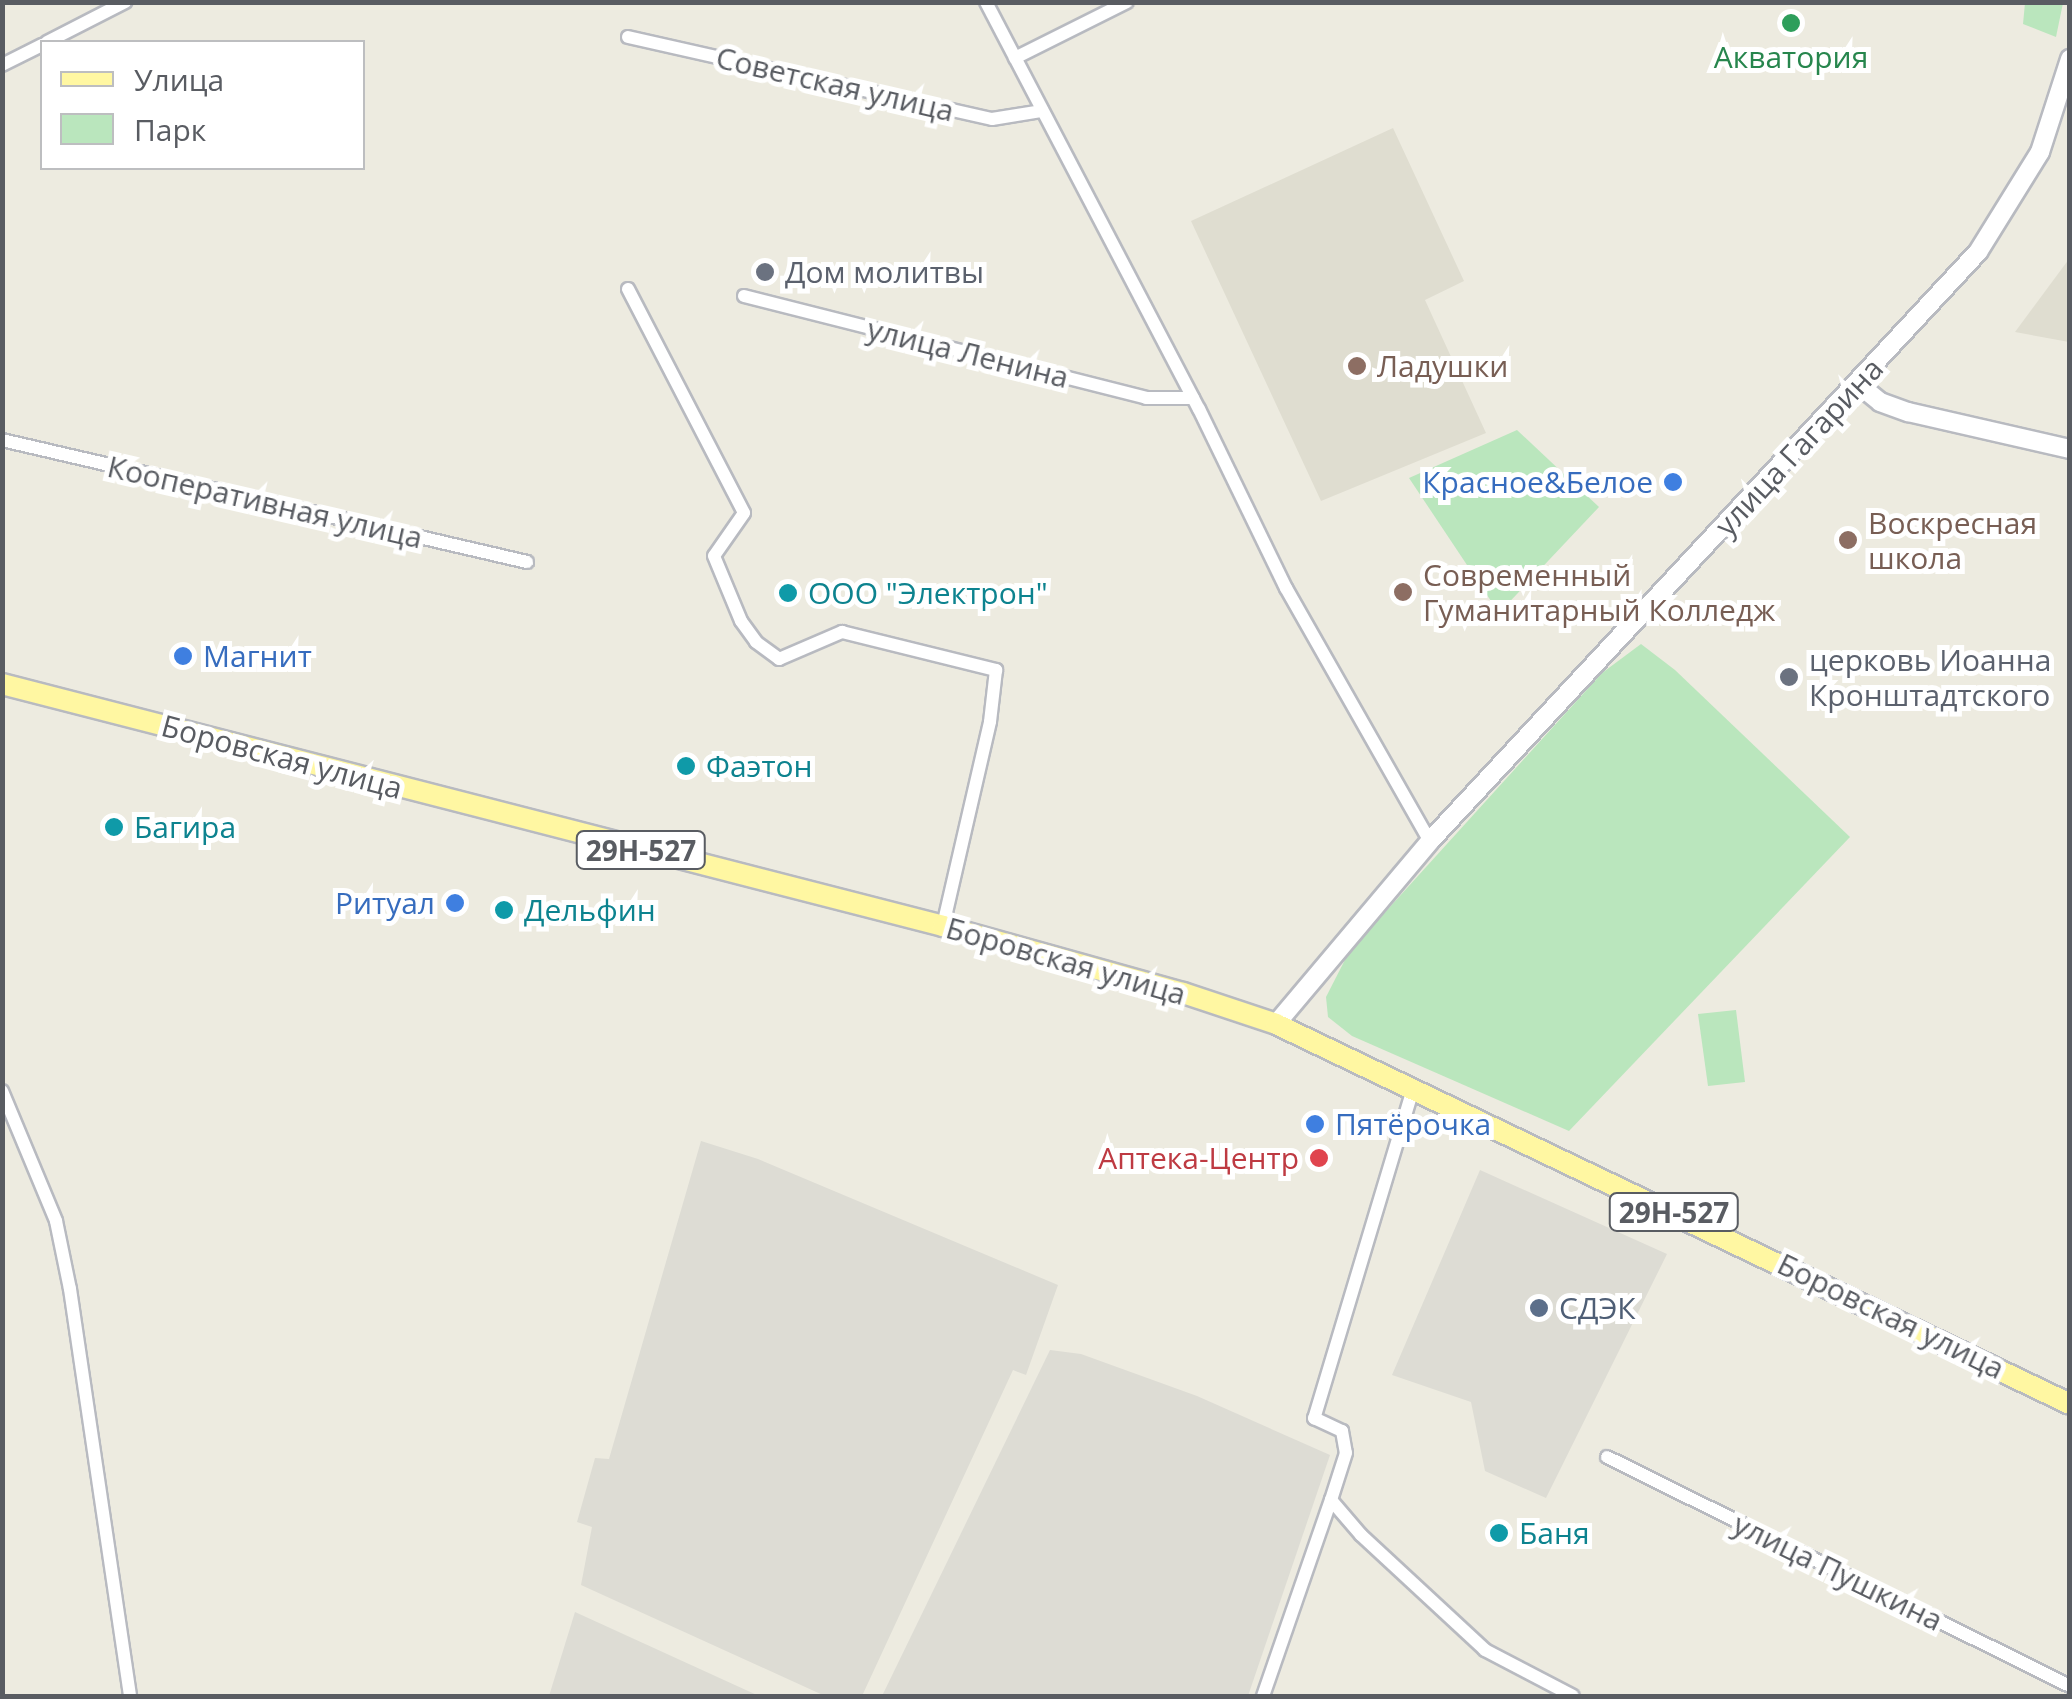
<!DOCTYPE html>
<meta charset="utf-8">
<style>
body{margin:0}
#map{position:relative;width:2072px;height:1699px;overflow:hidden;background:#edebe0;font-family:"Open Sans",sans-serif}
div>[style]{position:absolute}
.industrial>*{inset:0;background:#dddcd4}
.education>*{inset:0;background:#dfddd0}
.green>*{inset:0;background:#bae6bd}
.roads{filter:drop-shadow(2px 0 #b8bac0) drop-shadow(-2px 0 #b8bac0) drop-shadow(0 2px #b8bac0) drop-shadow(0 -2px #b8bac0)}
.street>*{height:12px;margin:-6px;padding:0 6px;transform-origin:6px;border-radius:6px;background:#fff}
.secondary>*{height:18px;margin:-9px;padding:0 9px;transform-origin:9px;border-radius:9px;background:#fff}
.primary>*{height:20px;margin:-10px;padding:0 10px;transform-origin:10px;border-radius:10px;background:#fff7a2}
.dots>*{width:28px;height:28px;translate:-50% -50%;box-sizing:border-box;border:5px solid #fff;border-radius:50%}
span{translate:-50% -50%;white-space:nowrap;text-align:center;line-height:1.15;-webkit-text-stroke:10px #fff;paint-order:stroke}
.shield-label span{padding:2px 8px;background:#fff;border:2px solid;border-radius:8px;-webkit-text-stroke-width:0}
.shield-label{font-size:28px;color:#595c62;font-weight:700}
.leisure-label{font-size:30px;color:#27864d}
.street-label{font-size:30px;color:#595c62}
.worship-label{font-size:30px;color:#5b616d}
.left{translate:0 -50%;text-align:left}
.education-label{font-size:30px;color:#785e54}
.shop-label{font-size:30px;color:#366cbe}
.right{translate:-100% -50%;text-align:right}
.culture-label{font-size:30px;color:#0d838f}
.health-label{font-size:30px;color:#be3a42}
.service-label{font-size:30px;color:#4e5e75}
.frame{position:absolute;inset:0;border:5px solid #595c62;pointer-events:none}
.legend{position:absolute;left:40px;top:40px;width:325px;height:130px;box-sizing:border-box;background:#fff;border:2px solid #bdbec0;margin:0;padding:12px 18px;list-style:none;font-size:30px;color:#595c62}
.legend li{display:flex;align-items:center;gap:20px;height:50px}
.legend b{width:50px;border:2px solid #bdbec0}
</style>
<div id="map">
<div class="industrial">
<div style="clip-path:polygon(701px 1141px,758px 1159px,1058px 1285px,1026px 1375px,1013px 1370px,862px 1696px,825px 1696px,581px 1585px,592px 1527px,577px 1522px,595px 1458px,609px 1459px)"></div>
<div style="clip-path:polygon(1480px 1170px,1667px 1254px,1546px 1498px,1485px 1471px,1471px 1402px,1392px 1375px)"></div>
<div style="clip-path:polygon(1050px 1350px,1081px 1354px,1197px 1396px,1330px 1455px,1248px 1696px,882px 1696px)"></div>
<div style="clip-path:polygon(575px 1612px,759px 1696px,549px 1696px)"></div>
</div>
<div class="education">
<div style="clip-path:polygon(1393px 128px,1464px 281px,1425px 300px,1486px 433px,1321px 501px,1191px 221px)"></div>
<div style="clip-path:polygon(2069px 259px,2069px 342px,2015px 332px)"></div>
</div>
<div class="green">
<div style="clip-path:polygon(2025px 3px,2063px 3px,2056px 37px,2023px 24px)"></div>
<div style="clip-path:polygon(1517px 430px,1599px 507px,1499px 613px,1409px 478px)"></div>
<div style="clip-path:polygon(1641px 644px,1675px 670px,1850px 837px,1569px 1131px,1352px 1036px,1328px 1017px,1326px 997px,1349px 952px,1602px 673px)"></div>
<div style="clip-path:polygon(1736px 1010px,1745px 1082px,1708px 1086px,1698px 1014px)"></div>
</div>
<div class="roads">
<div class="street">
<div style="left:986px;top:2px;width:459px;rotate:62.4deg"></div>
<div style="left:1199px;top:409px;width:199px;rotate:64.1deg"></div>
<div style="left:1286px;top:588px;width:291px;rotate:60.4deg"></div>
<div style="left:628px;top:37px;width:373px;rotate:12.7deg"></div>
<div style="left:992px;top:119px;width:51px;rotate:-9.1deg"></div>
<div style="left:47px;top:42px;width:88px;rotate:-27.1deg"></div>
<div style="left:1015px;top:58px;width:125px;rotate:-26.6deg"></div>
<div style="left:2px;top:65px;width:45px;rotate:-26.6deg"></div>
<div style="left:628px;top:289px;width:252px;rotate:62.6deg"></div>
<div style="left:744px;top:513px;width:52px;rotate:124.9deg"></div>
<div style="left:714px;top:556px;width:70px;rotate:67.4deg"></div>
<div style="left:741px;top:621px;width:26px;rotate:54deg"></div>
<div style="left:756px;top:642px;width:29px;rotate:36deg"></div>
<div style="left:779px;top:659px;width:69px;rotate:-23.2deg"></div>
<div style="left:842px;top:632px;width:159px;rotate:13.9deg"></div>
<div style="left:996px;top:670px;width:52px;rotate:96.6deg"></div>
<div style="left:990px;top:722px;width:209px;rotate:103deg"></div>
<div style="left:744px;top:296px;width:415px;rotate:14.2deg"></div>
<div style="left:1146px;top:398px;width:47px"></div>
<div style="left:2px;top:440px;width:539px;rotate:13.08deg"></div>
<div style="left:1413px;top:1089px;width:344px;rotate:106.7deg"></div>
<div style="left:1314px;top:1418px;width:31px;rotate:25deg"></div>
<div style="left:1342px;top:1431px;width:22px;rotate:80deg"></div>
<div style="left:1346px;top:1453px;width:49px;rotate:107.7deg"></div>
<div style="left:1331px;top:1500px;width:46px;rotate:49.4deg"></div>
<div style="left:1361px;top:1535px;width:169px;rotate:42.8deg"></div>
<div style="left:1485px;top:1650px;width:99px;rotate:27.6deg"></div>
<div style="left:2px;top:1091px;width:141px;rotate:67.4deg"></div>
<div style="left:56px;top:1221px;width:69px;rotate:78.4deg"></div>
<div style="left:70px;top:1289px;width:411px;rotate:81.6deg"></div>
<div style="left:1607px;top:1457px;width:517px;rotate:26.32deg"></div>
<div style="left:1263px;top:1696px;width:207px;rotate:-70.9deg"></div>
</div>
<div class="secondary">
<div style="left:1858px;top:384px;width:28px;rotate:39deg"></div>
<div style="left:1880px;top:402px;width:30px;rotate:20deg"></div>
<div style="left:1908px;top:412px;width:166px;rotate:12.9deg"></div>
<div style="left:1276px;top:1024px;width:239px;rotate:-49.9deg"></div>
<div style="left:1430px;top:841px;width:805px;rotate:-47.07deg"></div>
<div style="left:1978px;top:252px;width:118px;rotate:-58.2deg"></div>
<div style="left:2040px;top:152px;width:98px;rotate:-72.1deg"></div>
</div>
<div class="primary">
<div style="left:2px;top:684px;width:972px;rotate:14.42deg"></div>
<div style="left:943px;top:926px;width:249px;rotate:15.6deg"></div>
<div style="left:1183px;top:993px;width:98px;rotate:18.4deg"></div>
<div style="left:1276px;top:1024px;width:880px;rotate:25.58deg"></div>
</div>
</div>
<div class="dots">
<div style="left:1791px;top:23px;background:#2e9e5b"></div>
<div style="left:765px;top:272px;background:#6b7280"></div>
<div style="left:1357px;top:366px;background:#8d6e63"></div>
<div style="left:1673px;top:482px;background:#3f7fe0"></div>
<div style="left:1848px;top:540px;background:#8d6e63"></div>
<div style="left:1403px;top:592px;background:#8d6e63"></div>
<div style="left:788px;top:593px;background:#0f9aa8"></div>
<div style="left:183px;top:656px;background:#3f7fe0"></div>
<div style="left:1789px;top:677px;background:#6b7280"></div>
<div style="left:686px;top:766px;background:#0f9aa8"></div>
<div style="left:114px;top:827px;background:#0f9aa8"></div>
<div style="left:455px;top:903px;background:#3f7fe0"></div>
<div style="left:504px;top:910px;background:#0f9aa8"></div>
<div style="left:1315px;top:1124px;background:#3f7fe0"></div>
<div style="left:1319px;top:1158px;background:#e0444e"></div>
<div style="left:1539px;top:1308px;background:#5c6f8a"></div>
<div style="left:1499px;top:1533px;background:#0f9aa8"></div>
</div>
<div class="shield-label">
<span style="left:641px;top:850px">29Н-527</span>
<span style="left:1674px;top:1212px">29Н-527</span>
</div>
<div class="leisure-label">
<span style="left:1791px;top:57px">Акватория</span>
</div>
<div class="street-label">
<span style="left:835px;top:84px;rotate:13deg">Советская улица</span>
<span style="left:968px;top:353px;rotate:14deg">улица Ленина</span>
<span style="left:1799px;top:447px;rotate:-47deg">улица Гагарина</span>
<span style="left:265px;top:502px;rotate:13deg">Кооперативная улица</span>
<span style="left:282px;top:757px;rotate:15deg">Боровская улица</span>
<span style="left:1066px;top:961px;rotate:16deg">Боровская улица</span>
<span style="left:1891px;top:1316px;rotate:26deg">Боровская улица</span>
<span style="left:1838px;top:1572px;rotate:26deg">улица Пушкина</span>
</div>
<div class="worship-label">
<span class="left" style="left:785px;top:272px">Дом молитвы</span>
<span class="left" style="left:1809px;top:677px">церковь Иоанна<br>Кронштадтского</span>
</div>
<div class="education-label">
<span class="left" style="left:1377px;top:366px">Ладушки</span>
<span class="left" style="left:1868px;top:540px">Воскресная<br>школа</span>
<span class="left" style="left:1423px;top:592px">Современный<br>Гуманитарный Колледж</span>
</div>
<div class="shop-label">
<span class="right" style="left:1653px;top:482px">Красное&amp;Белое</span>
<span class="left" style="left:203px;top:656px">Магнит</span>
<span class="right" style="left:435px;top:903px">Ритуал</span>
<span class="left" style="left:1335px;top:1124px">Пятёрочка</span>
</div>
<div class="culture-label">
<span class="left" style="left:808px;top:593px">ООО "Электрон"</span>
<span class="left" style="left:706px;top:766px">Фаэтон</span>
<span class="left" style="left:134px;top:827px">Багира</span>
<span class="left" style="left:524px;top:910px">Дельфин</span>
<span class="left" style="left:1519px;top:1533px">Баня</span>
</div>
<div class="health-label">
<span class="right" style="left:1299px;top:1158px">Аптека-Центр</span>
</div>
<div class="service-label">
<span class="left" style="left:1559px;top:1308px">СДЭК</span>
</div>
<div class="frame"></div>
<ul class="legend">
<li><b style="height:12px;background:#fff7a2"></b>Улица</li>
<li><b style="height:28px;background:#bae6bd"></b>Парк</li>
</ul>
</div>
